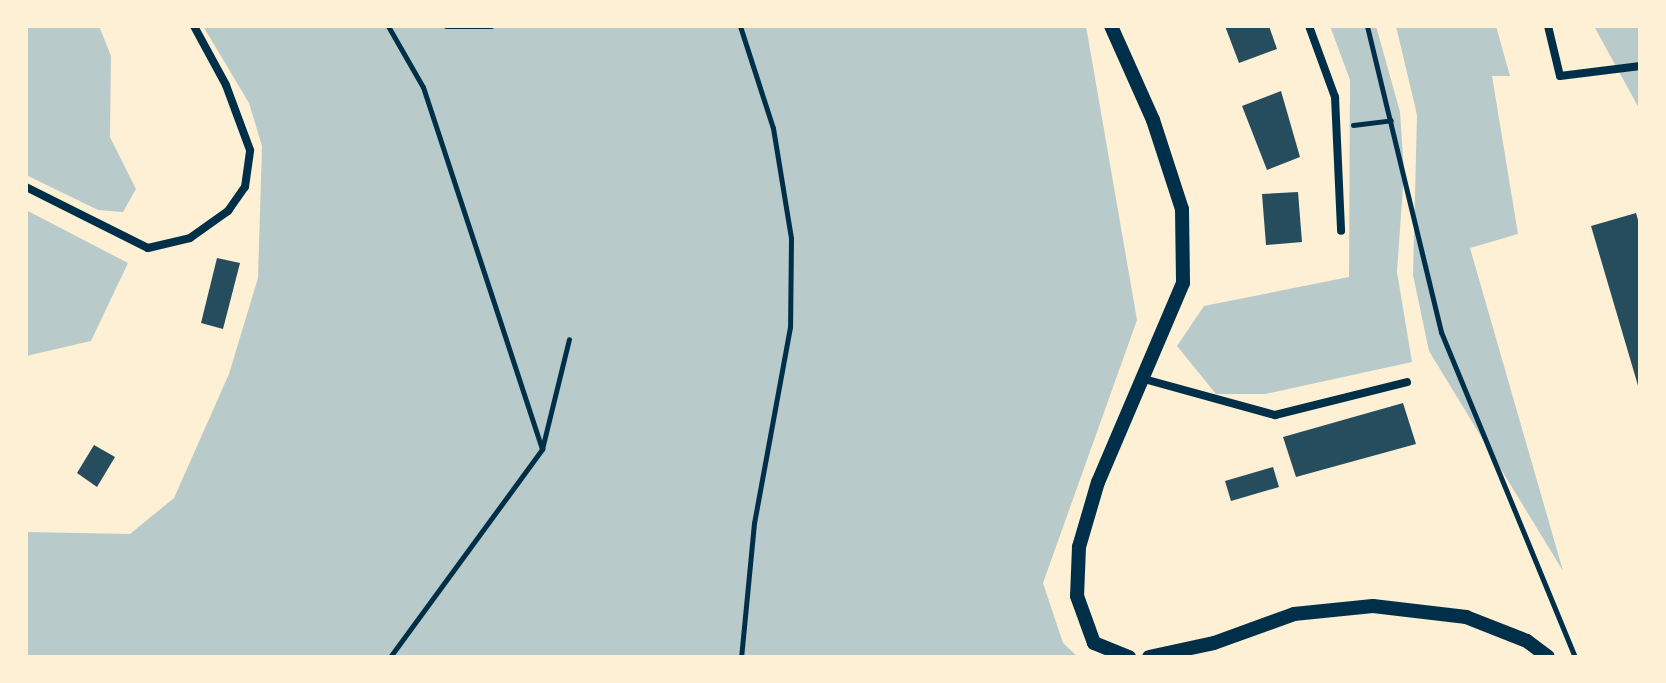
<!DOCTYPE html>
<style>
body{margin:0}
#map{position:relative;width:1666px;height:683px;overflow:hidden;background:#fdf0d5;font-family:"DejaVu Sans",sans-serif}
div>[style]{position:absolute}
.green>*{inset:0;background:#b9caca}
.building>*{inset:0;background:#264d5e}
.path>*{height:5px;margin:-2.5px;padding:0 2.5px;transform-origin:2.5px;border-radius:2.5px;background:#003049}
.minor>*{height:8px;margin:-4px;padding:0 4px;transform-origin:4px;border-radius:4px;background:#003049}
.tertiary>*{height:14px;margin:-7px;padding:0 7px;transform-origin:7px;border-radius:7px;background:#003049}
span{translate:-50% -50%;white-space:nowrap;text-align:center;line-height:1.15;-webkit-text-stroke:6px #fdf0d5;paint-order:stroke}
.frame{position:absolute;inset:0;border:28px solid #fdf0d5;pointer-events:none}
</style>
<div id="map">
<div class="green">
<div style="clip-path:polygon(26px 26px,99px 26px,111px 56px,110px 137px,136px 189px,123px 212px,98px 210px,26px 175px)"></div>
<div style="clip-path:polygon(203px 26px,1086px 26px,1137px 320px,1043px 583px,1063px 643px,1078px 657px,26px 657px,26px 532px,130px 534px,174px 498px,229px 374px,258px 278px,262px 146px,249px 103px)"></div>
<div style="clip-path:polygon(1330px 26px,1376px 26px,1400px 112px,1404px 172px,1397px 272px,1412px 362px,1265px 394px,1216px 394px,1177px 346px,1204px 306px,1349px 277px,1350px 80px)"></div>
<div style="clip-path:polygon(1396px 26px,1496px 26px,1510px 76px,1492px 76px,1518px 234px,1470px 248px,1563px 571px,1429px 351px,1413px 275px,1417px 115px)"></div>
<div style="clip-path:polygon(1640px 26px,1640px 110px,1595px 28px)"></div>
<div style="clip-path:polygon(26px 210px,128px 263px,91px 341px,26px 356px)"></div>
</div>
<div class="building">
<div style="clip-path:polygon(1225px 26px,1269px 26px,1277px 49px,1239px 63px)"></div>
<div style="clip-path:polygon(1281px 91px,1300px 157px,1267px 170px,1242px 106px)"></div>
<div style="clip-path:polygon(1298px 192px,1302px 242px,1266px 245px,1262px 194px)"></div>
<div style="clip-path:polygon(1636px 213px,1640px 227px,1639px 389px,1591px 226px)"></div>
<div style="clip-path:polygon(217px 258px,240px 263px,223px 329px,201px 323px)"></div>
<div style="clip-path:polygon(1403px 403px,1416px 444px,1296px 477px,1283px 437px)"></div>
<div style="clip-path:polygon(94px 445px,115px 457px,97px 487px,77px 473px)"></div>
<div style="clip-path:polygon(1273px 467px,1279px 487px,1231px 501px,1225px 481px)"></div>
</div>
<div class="path">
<div style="left:388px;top:26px;width:70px;rotate:60.2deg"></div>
<div style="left:423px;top:87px;width:381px;rotate:71.8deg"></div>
<div style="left:446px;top:26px;width:45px"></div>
<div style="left:740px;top:26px;width:107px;rotate:72.1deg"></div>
<div style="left:773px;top:128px;width:111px;rotate:80.7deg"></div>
<div style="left:791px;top:238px;width:89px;rotate:90.6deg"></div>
<div style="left:790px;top:327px;width:199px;rotate:100.4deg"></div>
<div style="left:754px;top:523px;width:135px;rotate:95.5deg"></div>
<div style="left:1367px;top:26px;width:315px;rotate:76.4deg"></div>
<div style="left:1441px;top:332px;width:352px;rotate:67.6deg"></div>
<div style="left:1353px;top:125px;width:38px;rotate:-7deg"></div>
<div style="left:390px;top:657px;width:258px;rotate:-53.8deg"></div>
<div style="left:542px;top:449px;width:113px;rotate:-76.2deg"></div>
</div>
<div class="minor">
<div style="left:1309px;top:26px;width:76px;rotate:69.9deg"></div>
<div style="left:1335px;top:97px;width:134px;rotate:87.4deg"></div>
<div style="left:1548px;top:26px;width:51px;rotate:76.5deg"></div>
<div style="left:1560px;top:76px;width:81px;rotate:-7.1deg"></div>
<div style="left:26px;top:187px;width:136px;rotate:26.6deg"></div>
<div style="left:148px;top:248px;width:43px;rotate:-13.4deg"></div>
<div style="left:190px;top:238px;width:47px;rotate:-35.4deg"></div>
<div style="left:228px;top:211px;width:29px;rotate:-55deg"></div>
<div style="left:245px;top:187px;width:37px;rotate:-82deg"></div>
<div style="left:250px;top:150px;width:69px;rotate:-110.3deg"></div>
<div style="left:226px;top:85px;width:67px;rotate:-118.5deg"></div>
<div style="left:1144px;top:379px;width:136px;rotate:15.4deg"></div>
<div style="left:1275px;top:415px;width:136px;rotate:-14deg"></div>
</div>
<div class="tertiary">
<div style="left:1111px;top:26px;width:103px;rotate:65.9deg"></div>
<div style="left:1153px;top:120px;width:94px;rotate:72deg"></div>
<div style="left:1182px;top:209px;width:74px;rotate:89.2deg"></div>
<div style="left:1183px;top:283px;width:216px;rotate:113.1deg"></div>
<div style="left:1098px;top:482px;width:68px;rotate:106.3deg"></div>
<div style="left:1079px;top:547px;width:49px;rotate:92.3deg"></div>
<div style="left:1077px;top:596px;width:50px;rotate:70.1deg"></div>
<div style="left:1094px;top:643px;width:38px;rotate:22deg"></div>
<div style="left:1149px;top:657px;width:66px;rotate:-12.2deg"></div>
<div style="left:1214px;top:643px;width:85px;rotate:-19.9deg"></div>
<div style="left:1294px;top:614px;width:79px;rotate:-5.8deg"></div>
<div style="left:1373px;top:606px;width:94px;rotate:6.7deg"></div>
<div style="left:1466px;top:617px;width:66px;rotate:21.5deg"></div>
<div style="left:1527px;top:641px;width:26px;rotate:37deg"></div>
</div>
<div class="frame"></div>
</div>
